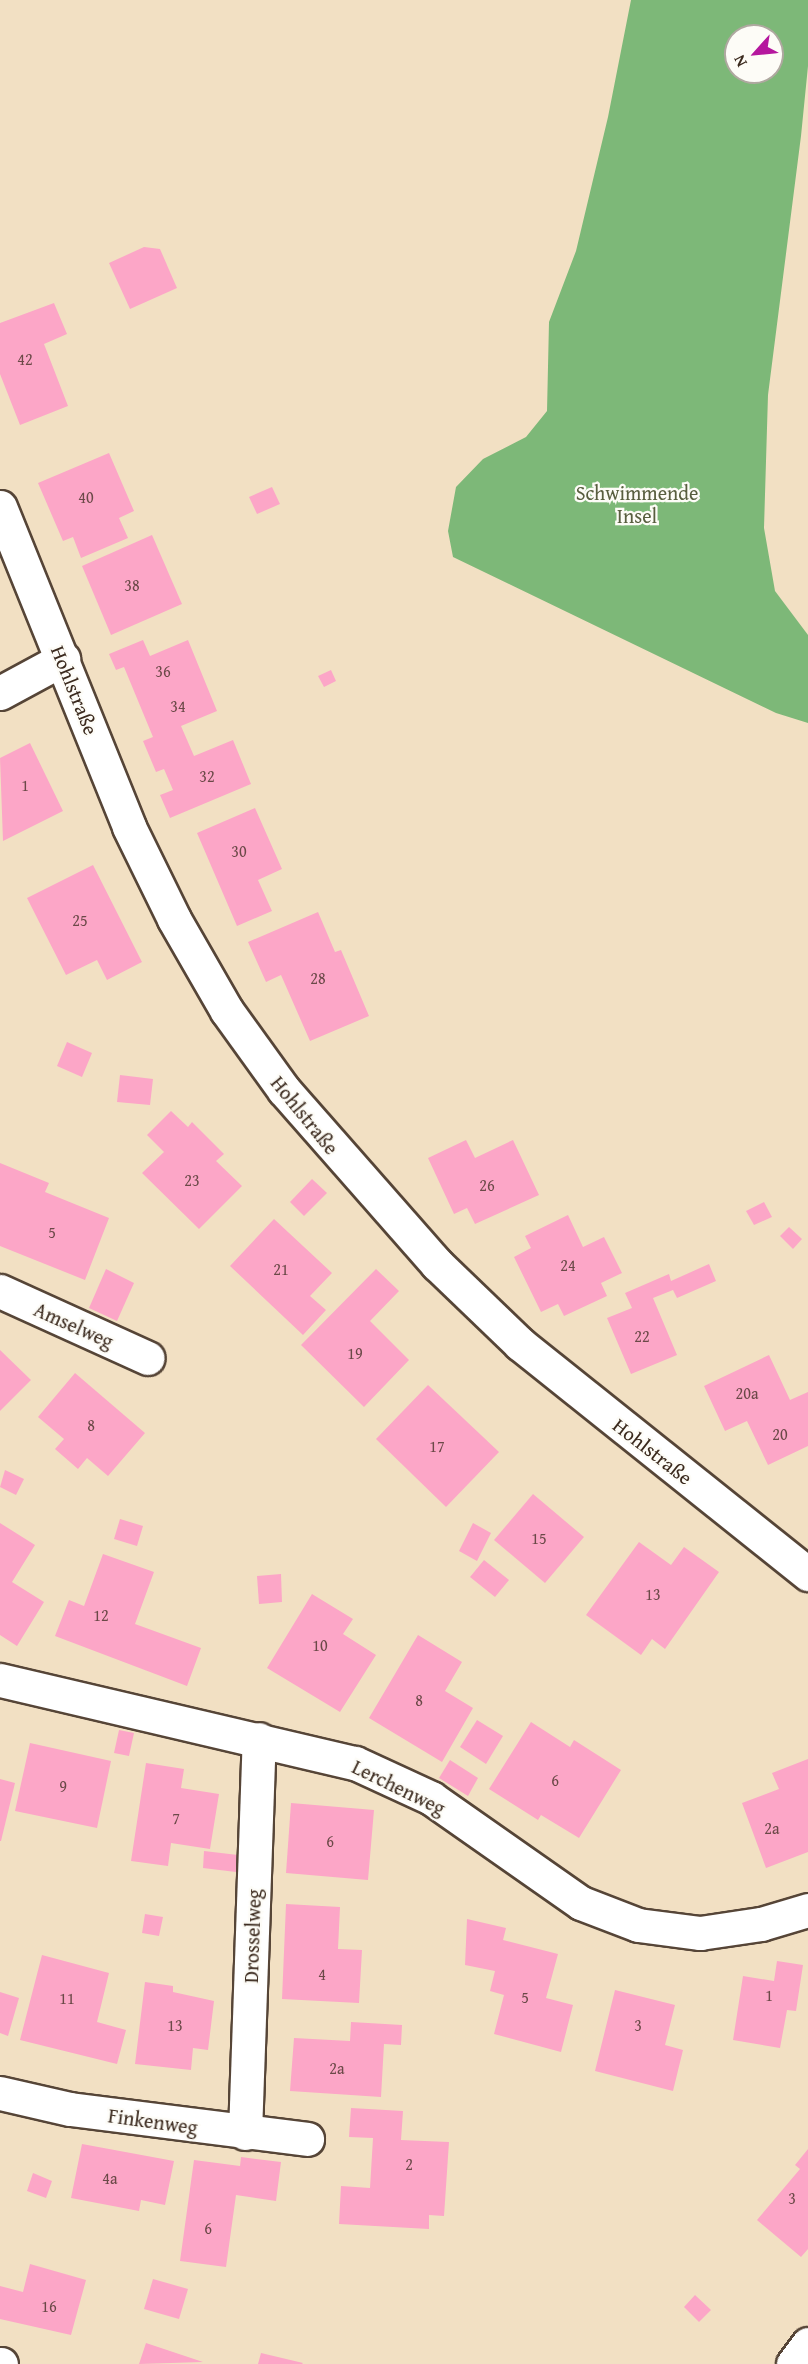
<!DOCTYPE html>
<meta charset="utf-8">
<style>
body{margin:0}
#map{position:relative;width:808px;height:2364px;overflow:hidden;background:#f2e0c3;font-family:"Gentium Book Plus",serif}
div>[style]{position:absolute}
.forest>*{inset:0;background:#7db878}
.building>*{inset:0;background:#fca6c7}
.roads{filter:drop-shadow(2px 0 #564537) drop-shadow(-2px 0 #564537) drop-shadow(0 2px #564537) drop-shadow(0 -2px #564537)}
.street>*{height:33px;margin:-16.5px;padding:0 16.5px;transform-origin:16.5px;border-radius:16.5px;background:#fff}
span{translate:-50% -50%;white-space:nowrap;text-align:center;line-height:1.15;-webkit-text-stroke:4.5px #fdfcf7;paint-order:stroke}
.number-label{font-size:16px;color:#6b4948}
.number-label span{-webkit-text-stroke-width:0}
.park-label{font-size:20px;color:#585e3f}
.street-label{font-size:20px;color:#3b2a1e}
.north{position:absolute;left:724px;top:24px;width:60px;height:60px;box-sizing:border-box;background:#fdfcf7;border:2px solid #afa8a0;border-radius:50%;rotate:243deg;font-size:16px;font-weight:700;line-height:24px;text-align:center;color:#3b2a1e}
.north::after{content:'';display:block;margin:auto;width:21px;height:27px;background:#b5179e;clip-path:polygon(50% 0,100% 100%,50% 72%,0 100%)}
</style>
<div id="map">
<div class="forest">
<div style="clip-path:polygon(evenodd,631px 0,808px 0,808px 66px,801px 136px,768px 395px,764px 528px,775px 591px,808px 635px,808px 723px,776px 713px,453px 557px,448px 531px,456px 487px,483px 459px,526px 437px,547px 411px,549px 322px,576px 251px,608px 117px,631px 0,736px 36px,772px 36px,772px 72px,736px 72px,736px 36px)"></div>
</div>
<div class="building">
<div style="clip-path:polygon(144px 247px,160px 249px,177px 288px,130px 309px,109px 263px)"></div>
<div style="clip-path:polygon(54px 303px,67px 334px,44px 344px,68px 406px,20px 425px,0 374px,0 323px)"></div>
<div style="clip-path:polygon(109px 453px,134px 511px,119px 518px,128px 538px,81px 558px,73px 537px,63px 541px,38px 483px)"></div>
<div style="clip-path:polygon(272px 487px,280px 504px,257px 514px,249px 497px)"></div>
<div style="clip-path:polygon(152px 535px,182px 604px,111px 635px,82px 566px)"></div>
<div style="clip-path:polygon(143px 640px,150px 656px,188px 640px,217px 711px,181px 726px,194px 756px,233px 740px,251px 784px,170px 818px,160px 795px,173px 790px,164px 769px,156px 772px,143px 741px,153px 737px,124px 667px,116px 670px,109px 654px)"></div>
<div style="clip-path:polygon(331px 670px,336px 681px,324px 687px,318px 676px)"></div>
<div style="clip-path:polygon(30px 743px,63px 811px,3px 841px,0 758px)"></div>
<div style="clip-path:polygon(255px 808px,282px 869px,258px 880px,272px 911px,237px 926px,197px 833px)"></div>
<div style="clip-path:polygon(93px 865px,142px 962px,107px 980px,97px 960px,66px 975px,27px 898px)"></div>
<div style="clip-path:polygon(318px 912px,335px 952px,341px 950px,369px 1016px,310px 1041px,281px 975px,266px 982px,248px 942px)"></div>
<div style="clip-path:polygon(67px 1042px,92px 1053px,82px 1077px,57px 1066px)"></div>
<div style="clip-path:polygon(120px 1075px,153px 1079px,150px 1105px,117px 1102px)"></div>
<div style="clip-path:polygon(171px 1111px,188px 1127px,192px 1122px,224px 1154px,216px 1161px,242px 1186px,199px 1229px,142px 1173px,164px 1152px,147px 1135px)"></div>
<div style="clip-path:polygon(466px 1140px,475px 1158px,513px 1140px,539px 1195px,475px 1224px,467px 1208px,454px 1214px,428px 1158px)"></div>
<div style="clip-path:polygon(0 1163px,49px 1183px,45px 1192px,109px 1218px,85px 1280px,0 1246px)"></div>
<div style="clip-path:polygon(312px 1179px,327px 1193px,304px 1216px,290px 1202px)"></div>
<div style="clip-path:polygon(764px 1202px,772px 1217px,754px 1225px,746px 1211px)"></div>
<div style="clip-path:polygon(568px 1215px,583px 1247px,604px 1237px,622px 1273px,601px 1283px,607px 1296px,564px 1316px,558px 1304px,541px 1312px,514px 1257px,531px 1248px,525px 1236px)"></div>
<div style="clip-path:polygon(274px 1219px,332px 1273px,310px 1296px,326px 1310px,303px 1335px,230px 1266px)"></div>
<div style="clip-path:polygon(789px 1227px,802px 1239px,793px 1249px,780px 1236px)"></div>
<div style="clip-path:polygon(709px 1264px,716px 1281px,677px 1298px,673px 1290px,653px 1298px,677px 1355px,631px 1374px,607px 1318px,632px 1308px,625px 1293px,669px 1274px,671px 1281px)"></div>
<div style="clip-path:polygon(106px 1269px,134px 1283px,117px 1321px,89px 1308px)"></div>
<div style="clip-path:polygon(376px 1269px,399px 1291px,370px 1321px,409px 1360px,364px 1407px,301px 1345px)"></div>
<div style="clip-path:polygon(0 1350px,31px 1380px,0 1411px)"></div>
<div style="clip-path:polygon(769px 1355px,790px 1400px,808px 1392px,808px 1446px,768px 1465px,747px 1421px,725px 1431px,704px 1386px)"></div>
<div style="clip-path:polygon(75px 1373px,145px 1433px,108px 1476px,87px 1458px,78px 1469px,55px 1449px,64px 1439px,38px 1417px)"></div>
<div style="clip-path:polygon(428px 1385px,499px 1452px,446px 1507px,376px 1439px)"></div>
<div style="clip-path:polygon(5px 1470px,24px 1479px,16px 1495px,0 1487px)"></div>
<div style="clip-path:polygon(533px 1494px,584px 1537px,545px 1583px,494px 1540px)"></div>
<div style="clip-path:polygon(120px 1519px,143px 1526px,137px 1546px,114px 1539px)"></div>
<div style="clip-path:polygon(0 1523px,35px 1545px,12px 1582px,44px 1602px,17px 1646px,0 1635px)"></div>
<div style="clip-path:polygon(473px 1523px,491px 1533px,477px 1561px,459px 1551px)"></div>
<div style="clip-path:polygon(639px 1542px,671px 1565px,684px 1547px,719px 1572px,665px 1649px,652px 1639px,641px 1655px,586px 1615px)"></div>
<div style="clip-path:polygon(103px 1554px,154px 1572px,135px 1624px,201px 1648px,187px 1686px,55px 1636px,69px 1600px,84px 1606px)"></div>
<div style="clip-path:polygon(484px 1560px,509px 1580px,495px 1597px,470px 1577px)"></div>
<div style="clip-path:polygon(281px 1574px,282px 1602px,259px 1604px,257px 1576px)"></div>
<div style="clip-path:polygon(312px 1594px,353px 1619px,343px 1634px,376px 1655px,340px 1712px,267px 1668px)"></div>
<div style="clip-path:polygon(418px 1635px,462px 1662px,445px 1691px,473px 1708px,442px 1762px,369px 1718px)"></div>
<div style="clip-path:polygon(477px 1720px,503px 1736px,486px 1764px,460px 1747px)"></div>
<div style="clip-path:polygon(531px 1722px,570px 1747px,574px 1740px,621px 1770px,579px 1838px,541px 1815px,538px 1820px,489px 1789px)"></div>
<div style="clip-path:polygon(119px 1730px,134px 1733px,129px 1756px,114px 1753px)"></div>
<div style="clip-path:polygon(30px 1743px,111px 1761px,97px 1828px,15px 1811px)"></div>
<div style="clip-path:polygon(808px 1759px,808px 1852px,766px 1868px,742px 1803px,779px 1789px,772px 1773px)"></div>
<div style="clip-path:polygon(450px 1760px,478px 1778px,468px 1796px,439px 1778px)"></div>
<div style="clip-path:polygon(146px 1763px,184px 1769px,181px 1788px,219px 1794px,210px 1849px,171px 1843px,168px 1866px,131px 1861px)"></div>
<div style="clip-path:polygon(0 1779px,15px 1783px,1px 1841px,0 1841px)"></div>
<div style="clip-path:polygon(291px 1803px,374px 1810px,368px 1880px,286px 1873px)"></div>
<div style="clip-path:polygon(204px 1851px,238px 1855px,236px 1872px,203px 1868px)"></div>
<div style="clip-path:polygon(286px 1904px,340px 1907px,338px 1949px,362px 1950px,359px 2003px,282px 1999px)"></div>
<div style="clip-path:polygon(145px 1914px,163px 1917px,159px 1936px,142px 1933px)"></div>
<div style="clip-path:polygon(467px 1919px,506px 1928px,503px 1940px,558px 1954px,546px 1998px,573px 2005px,561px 2052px,494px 2034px,504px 1995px,490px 1991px,495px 1971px,465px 1965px)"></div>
<div style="clip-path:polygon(42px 1955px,109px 1973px,97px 2022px,126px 2030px,117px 2064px,20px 2040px)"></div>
<div style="clip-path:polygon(777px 1961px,803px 1965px,796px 2011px,787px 2010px,780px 2048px,733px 2040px,743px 1976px,774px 1981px)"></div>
<div style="clip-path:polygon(145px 1982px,173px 1986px,173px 1992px,214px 2001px,208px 2050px,193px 2048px,191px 2070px,135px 2064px)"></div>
<div style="clip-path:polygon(615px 1990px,675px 2005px,665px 2045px,683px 2050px,673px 2091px,595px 2071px)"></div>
<div style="clip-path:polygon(0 1992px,19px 1998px,8px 2036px,0 2033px)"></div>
<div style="clip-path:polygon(351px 2022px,402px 2025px,401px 2045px,384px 2044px,381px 2097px,290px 2091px,294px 2038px,350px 2041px)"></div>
<div style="clip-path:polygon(351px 2108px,403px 2111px,401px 2140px,449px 2142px,444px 2216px,429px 2215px,429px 2229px,339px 2224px,341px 2186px,370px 2188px,373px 2138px,349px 2137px)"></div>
<div style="clip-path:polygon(82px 2144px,174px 2161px,165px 2205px,141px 2200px,139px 2211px,71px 2198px)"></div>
<div style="clip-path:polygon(808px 2149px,808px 2249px,801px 2257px,757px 2220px,800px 2169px,795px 2165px)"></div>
<div style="clip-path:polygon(241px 2157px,281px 2162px,276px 2201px,236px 2195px,226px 2267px,180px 2261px,194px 2160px,240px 2166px)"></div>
<div style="clip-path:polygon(33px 2173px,52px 2181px,46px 2198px,27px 2191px)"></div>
<div style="clip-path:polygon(30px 2264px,86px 2280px,71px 2335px,0 2319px,0 2286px,23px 2292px)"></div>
<div style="clip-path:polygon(153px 2279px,188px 2289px,179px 2319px,144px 2309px)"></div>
<div style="clip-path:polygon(695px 2295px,711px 2310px,699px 2322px,684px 2307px)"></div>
<div style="clip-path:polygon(146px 2343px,203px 2362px,139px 2364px)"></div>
<div style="clip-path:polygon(261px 2353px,303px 2363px,302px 2364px,258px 2364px)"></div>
</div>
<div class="roads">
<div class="street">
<div style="left:0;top:507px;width:345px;rotate:68deg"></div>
<div style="left:129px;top:827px;width:102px;rotate:63.9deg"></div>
<div style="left:174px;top:919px;width:106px;rotate:60.1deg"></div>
<div style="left:227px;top:1011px;width:97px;rotate:54.2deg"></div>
<div style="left:284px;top:1090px;width:232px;rotate:48.7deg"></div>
<div style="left:437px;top:1264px;width:115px;rotate:43.9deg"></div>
<div style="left:520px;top:1344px;width:369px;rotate:38.6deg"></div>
<div style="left:0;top:693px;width:72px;rotate:-28.4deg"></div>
<div style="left:0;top:1291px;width:162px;rotate:24.4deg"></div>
<div style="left:0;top:1680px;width:365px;rotate:13.2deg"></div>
<div style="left:355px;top:1763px;width:84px;rotate:24.7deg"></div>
<div style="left:431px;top:1798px;width:183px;rotate:35deg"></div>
<div style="left:581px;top:1903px;width:61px;rotate:21.1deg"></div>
<div style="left:638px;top:1925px;width:63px;rotate:7.4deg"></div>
<div style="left:700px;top:1933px;width:62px;rotate:-8.4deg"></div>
<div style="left:761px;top:1924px;width:49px;rotate:-16.6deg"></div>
<div style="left:0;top:2093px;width:72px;rotate:12.9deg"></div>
<div style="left:70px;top:2109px;width:239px;rotate:7.2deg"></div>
<div style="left:245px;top:2133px;width:394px;rotate:-88deg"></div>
<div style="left:0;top:2364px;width:1px"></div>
<div style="left:793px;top:2364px;width:25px;rotate:-53deg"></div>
</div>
</div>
<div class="number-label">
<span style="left:25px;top:359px">42</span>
<span style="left:86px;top:497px">40</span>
<span style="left:132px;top:585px">38</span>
<span style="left:163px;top:671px">36</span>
<span style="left:178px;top:706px">34</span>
<span style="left:207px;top:776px">32</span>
<span style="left:25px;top:785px">1</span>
<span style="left:239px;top:851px">30</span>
<span style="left:80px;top:920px">25</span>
<span style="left:318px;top:978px">28</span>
<span style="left:192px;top:1180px">23</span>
<span style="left:487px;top:1185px">26</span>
<span style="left:52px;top:1232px">5</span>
<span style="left:568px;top:1265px">24</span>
<span style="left:281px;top:1269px">21</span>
<span style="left:642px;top:1336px">22</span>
<span style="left:355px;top:1353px">19</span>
<span style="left:747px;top:1393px">20a</span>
<span style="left:91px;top:1425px">8</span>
<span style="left:780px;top:1434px">20</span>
<span style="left:437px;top:1446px">17</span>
<span style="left:539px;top:1538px">15</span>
<span style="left:653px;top:1594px">13</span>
<span style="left:101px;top:1615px">12</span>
<span style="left:320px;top:1645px">10</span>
<span style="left:419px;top:1700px">8</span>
<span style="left:555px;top:1780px">6</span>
<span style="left:63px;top:1786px">9</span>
<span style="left:176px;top:1818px">7</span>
<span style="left:772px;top:1828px">2a</span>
<span style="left:330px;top:1841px">6</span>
<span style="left:322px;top:1974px">4</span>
<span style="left:769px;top:1995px">1</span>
<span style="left:525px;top:1997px">5</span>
<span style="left:67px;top:1998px">11</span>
<span style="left:175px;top:2025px">13</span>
<span style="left:638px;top:2025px">3</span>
<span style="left:337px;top:2068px">2a</span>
<span style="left:409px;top:2164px">2</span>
<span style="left:110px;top:2178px">4a</span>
<span style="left:792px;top:2198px">3</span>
<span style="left:208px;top:2228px">6</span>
<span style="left:49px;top:2306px">16</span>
</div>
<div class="park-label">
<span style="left:637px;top:504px">Schwimmende<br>Insel</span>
</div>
<div class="street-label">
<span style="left:75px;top:690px;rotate:68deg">Hohlstraße</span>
<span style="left:305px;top:1115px;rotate:51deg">Hohlstraße</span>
<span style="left:74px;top:1325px;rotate:24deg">Amselweg</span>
<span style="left:653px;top:1451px;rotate:38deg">Hohlstraße</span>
<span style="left:399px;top:1787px;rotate:26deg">Lerchenweg</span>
<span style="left:252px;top:1936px;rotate:-88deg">Drosselweg</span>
<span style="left:153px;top:2121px;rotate:8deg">Finkenweg</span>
</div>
<div class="north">N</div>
</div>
